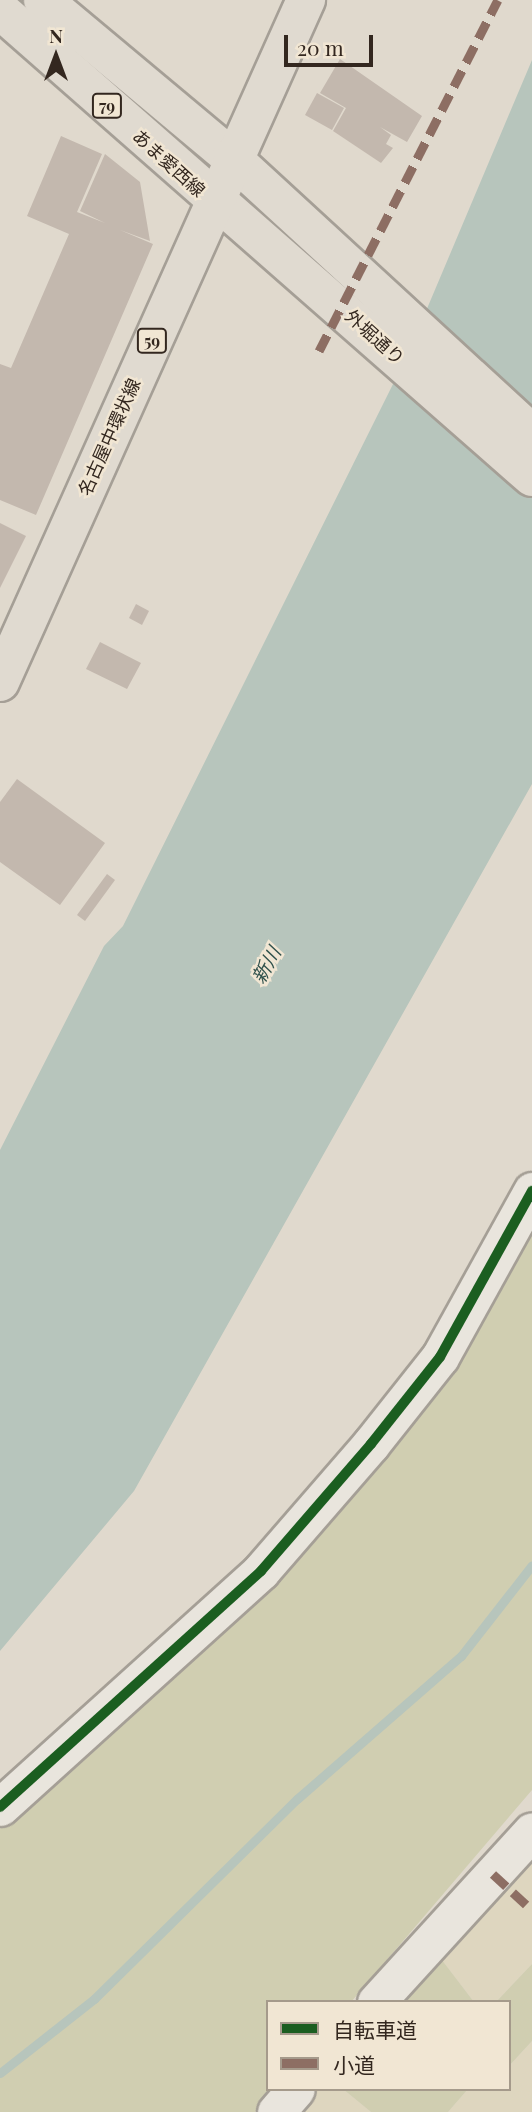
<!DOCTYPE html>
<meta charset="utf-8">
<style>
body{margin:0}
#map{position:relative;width:532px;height:2112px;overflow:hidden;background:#e0d9cd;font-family:"Playfair Display","Noto Sans JP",serif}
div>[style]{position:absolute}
.farmland>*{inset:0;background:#ded6bf}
.green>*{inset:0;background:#d0ceb1}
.water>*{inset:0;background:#b7c5bc}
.stream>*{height:9px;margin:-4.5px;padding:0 4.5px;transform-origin:4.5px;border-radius:4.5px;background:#b7c5bc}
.building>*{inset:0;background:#c3b8ae}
.roads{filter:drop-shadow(2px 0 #a59f96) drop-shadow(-2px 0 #a59f96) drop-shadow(0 2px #a59f96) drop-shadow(0 -2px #a59f96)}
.minor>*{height:37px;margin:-18.5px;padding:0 18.5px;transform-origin:18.5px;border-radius:18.5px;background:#e9e5dd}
.major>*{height:38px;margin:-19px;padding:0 19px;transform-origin:19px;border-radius:19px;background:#e0dad0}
.quiet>*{height:9px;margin-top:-4.5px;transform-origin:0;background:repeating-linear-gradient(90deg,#8d6e63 0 18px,transparent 0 27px)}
.cycleway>*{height:10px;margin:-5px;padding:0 5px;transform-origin:5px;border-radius:5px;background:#1b5e20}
span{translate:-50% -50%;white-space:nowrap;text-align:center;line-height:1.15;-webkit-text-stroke:5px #f1e6d3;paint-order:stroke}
.shield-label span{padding:2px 5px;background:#f1e6d3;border:2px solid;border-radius:5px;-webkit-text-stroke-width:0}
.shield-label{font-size:16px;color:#33271f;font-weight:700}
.street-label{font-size:18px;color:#33271f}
.water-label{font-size:19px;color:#30514c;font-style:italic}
.legend{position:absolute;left:266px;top:2000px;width:245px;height:91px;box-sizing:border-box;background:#f1e6d3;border:2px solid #a59a8b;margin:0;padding:9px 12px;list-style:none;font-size:21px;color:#33271f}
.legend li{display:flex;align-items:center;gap:14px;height:35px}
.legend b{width:35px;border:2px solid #a59a8b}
.north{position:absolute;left:21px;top:21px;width:70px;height:70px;-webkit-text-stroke:5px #f1e6d3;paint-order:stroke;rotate:0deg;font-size:19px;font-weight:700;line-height:28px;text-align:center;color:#33271f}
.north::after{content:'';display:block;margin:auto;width:24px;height:32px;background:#33271f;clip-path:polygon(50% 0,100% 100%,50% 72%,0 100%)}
.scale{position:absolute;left:284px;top:35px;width:89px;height:32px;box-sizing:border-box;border:4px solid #33271f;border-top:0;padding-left:9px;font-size:21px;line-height:24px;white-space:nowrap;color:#33271f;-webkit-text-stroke:5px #f1e6d3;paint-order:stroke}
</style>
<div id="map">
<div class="farmland">
<div style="clip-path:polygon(532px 1846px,532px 1964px,496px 2002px,474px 2002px,432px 1947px)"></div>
<div style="clip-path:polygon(532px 2041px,532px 2112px,448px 2112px,468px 2089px,509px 2089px,509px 2066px)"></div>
<div style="clip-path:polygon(303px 2089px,343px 2089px,371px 2112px,283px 2112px)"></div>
</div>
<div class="green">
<div style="clip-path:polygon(532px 1226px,532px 1790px,351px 2002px,268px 2002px,268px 2089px,275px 2089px,255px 2112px,0 2112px,0 1829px,449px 1362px)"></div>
<div style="clip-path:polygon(432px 1947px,474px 2002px,382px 2002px)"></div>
<div style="clip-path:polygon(532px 1964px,532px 2041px,509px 2066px,509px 2002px,496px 2002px)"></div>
<div style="clip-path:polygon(343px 2089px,468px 2089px,448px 2112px,371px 2112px)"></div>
</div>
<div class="water">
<div style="clip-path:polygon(532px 60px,532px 784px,134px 1491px,0 1651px,0 1150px,104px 946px,123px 926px,407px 356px)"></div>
</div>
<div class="stream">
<div style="left:0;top:2073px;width:120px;rotate:-38.2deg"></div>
<div style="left:94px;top:1999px;width:285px;rotate:-44.6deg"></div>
<div style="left:297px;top:1799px;width:218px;rotate:-41.1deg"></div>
<div style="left:461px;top:1656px;width:115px;rotate:-52deg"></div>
</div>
<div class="building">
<div style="clip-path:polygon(340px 59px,422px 116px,407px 142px,380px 127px,391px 135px,386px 144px,393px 148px,381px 163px,333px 131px,346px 108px,320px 93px)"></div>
<div style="clip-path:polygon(317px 93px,344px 108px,332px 130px,305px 115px)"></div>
<div style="clip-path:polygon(61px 136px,102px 154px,77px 212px,105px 223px,80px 211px,105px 154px,140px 182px,150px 241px,120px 230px,153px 244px,36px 515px,0 500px,0 364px,11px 368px,69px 234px,27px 216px)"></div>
<div style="clip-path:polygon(0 523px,26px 536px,0 588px)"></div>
<div style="clip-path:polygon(136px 604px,149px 611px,142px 625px,129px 618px)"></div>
<div style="clip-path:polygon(100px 642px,141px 663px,127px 689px,86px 669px)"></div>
<div style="clip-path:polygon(17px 779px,105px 843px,60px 905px,0 862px,0 802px)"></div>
<div style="clip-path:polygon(107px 874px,115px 880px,85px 921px,77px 915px)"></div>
</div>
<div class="roads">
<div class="minor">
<div style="left:0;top:1807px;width:352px;rotate:-42.1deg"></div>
<div style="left:261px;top:1571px;width:168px;rotate:-49.1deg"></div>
<div style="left:371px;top:1444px;width:111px;rotate:-51.6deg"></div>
<div style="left:440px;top:1357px;width:190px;rotate:-61deg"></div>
<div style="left:376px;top:2002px;width:231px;rotate:-47.6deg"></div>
<div style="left:276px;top:2112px;width:30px;rotate:-49deg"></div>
</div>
<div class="major">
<div style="left:43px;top:0;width:245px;rotate:39.9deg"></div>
<div style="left:231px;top:157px;width:409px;rotate:42.6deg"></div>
<div style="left:0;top:10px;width:708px;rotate:41.28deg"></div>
<div style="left:0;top:682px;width:748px;rotate:-65.84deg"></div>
</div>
</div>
<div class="quiet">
<div style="left:319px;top:351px;width:394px;rotate:-63deg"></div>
<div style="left:493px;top:1874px;width:53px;rotate:42.7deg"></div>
</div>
<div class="cycleway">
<div style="left:0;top:1807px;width:352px;rotate:-42.1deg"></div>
<div style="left:261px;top:1571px;width:168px;rotate:-49.1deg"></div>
<div style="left:371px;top:1444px;width:111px;rotate:-51.6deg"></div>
<div style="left:440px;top:1357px;width:190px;rotate:-61deg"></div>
</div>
<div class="shield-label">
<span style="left:107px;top:106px">79</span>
<span style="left:152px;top:341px">59</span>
</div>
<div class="street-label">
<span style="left:169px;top:163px;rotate:42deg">あま愛西線</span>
<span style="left:375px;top:337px;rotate:42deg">外堀通り</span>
<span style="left:109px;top:437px;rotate:-66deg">名古屋中環状線</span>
</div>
<div class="water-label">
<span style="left:266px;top:965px;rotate:-61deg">新川</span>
</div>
<ul class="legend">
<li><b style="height:9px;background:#1b5e20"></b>自転車道</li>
<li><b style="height:9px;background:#8d6e63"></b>小道</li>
</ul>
<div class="north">N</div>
<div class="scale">20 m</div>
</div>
